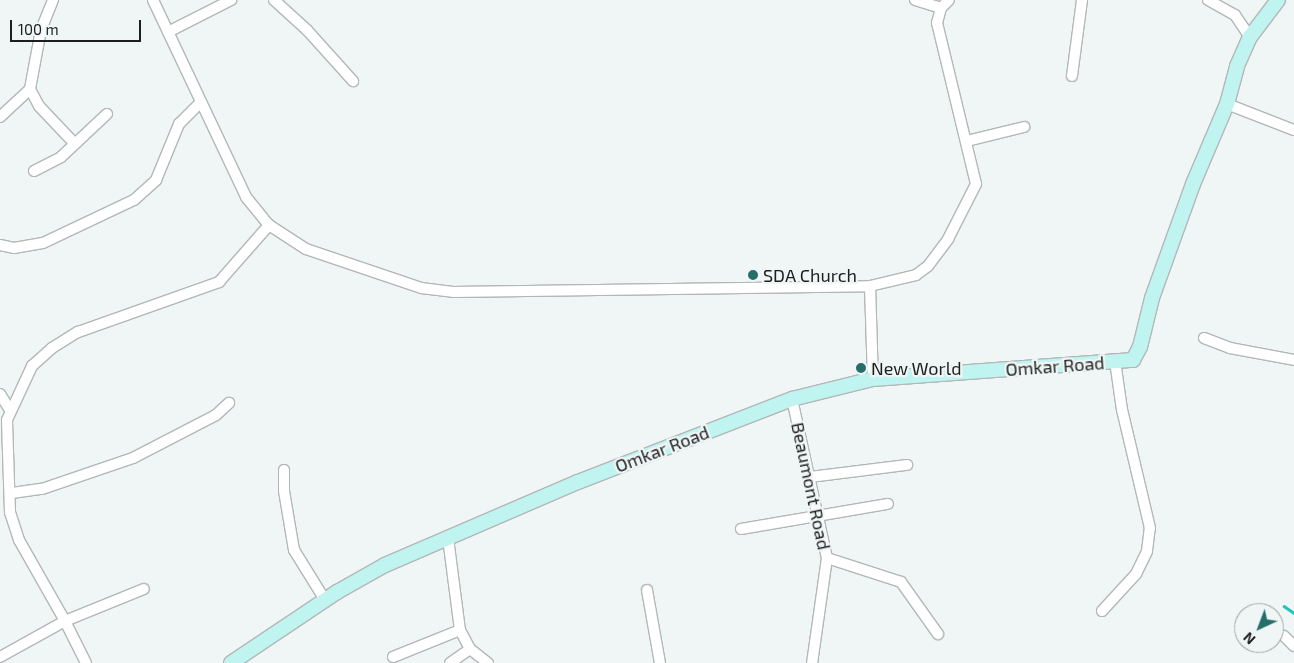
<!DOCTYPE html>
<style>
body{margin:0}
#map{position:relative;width:1294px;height:663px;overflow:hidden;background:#f0f5f5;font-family:"Exo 2",sans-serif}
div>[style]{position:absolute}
.stream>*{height:2.5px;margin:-1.25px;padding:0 1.25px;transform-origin:1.25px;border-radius:1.25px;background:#1fc3ba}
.roads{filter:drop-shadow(1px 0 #b2b8b7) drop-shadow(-1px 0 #b2b8b7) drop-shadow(0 1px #b2b8b7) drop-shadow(0 -1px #b2b8b7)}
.street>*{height:10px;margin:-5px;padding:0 5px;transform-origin:5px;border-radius:5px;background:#fff}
.secondary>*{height:14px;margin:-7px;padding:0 7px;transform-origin:7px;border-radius:7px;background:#c0f4f1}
.dots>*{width:14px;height:14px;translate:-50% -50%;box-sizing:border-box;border:2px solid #f0f5f5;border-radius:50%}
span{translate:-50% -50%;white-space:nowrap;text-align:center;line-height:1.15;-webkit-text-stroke:4.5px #f0f5f5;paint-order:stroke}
.poi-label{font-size:18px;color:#1d1f1e}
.left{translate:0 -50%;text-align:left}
.street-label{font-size:18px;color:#1d1f1e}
.north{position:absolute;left:1234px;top:603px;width:50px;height:50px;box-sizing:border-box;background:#f0f5f5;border:1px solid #9c9f9f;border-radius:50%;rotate:223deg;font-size:14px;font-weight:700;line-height:20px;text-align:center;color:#1d1f1e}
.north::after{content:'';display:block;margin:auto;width:18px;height:22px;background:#256e69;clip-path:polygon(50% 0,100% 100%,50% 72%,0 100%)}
.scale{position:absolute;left:10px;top:20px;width:131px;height:22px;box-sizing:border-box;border:2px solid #1d1f1e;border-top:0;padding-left:6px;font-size:15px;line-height:18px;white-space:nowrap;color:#1d1f1e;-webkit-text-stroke:4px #f0f5f5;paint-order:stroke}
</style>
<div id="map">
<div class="stream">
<div style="left:1284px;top:606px;width:12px;rotate:35deg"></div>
</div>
<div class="roads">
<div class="street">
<div style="left:53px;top:0;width:32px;rotate:112deg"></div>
<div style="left:41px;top:30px;width:60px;rotate:100.6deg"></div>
<div style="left:30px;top:89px;width:19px;rotate:62deg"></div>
<div style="left:39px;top:106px;width:52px;rotate:46.5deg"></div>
<div style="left:153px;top:0;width:218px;rotate:64.7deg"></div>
<div style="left:246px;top:197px;width:36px;rotate:51deg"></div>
<div style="left:269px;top:225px;width:44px;rotate:33deg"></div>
<div style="left:306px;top:249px;width:121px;rotate:18.7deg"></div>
<div style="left:421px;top:288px;width:32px;rotate:7deg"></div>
<div style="left:453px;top:292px;width:417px;rotate:-0.8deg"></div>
<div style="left:870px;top:286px;width:47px;rotate:-13.4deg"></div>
<div style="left:916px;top:275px;width:15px;rotate:-37deg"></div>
<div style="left:928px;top:266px;width:34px;rotate:-53deg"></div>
<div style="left:948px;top:239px;width:62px;rotate:-63deg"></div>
<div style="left:976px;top:184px;width:166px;rotate:-103.6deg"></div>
<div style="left:937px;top:23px;width:16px;rotate:-75deg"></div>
<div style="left:941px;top:8px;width:11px;rotate:-45deg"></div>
<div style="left:274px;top:0;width:45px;rotate:42.3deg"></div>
<div style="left:307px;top:30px;width:69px;rotate:48deg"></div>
<div style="left:915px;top:0;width:27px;rotate:17deg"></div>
<div style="left:1208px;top:0;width:31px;rotate:29deg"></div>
<div style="left:1235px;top:15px;width:27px;rotate:56deg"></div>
<div style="left:168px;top:32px;width:71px;rotate:-26.9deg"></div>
<div style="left:1072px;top:76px;width:77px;rotate:-82.5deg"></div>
<div style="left:1227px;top:104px;width:72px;rotate:21.2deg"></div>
<div style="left:0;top:117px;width:41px;rotate:-43deg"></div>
<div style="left:967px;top:141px;width:59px;rotate:-13.8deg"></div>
<div style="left:34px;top:171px;width:30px;rotate:-27deg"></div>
<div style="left:61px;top:157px;width:63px;rotate:-43.1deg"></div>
<div style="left:0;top:245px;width:14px;rotate:12deg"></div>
<div style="left:14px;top:248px;width:29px;rotate:-10deg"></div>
<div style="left:43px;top:243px;width:101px;rotate:-25.3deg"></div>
<div style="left:134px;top:200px;width:30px;rotate:-42deg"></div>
<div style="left:156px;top:180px;width:61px;rotate:-67.7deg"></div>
<div style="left:179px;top:124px;width:30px;rotate:-45deg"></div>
<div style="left:870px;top:286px;width:93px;rotate:88.2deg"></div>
<div style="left:1204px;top:338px;width:28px;rotate:21deg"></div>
<div style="left:1230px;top:348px;width:65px;rotate:10.6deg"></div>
<div style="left:0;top:394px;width:19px;rotate:58deg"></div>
<div style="left:792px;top:399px;width:163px;rotate:77.6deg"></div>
<div style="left:827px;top:558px;width:106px;rotate:98.1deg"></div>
<div style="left:284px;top:470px;width:21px;rotate:90deg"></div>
<div style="left:284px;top:491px;width:60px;rotate:80.4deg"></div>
<div style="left:294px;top:550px;width:59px;rotate:58.2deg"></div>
<div style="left:810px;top:477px;width:98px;rotate:-7.1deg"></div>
<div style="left:12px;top:493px;width:30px;rotate:-8deg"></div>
<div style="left:42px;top:489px;width:96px;rotate:-18.8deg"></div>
<div style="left:133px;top:458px;width:93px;rotate:-27.4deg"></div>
<div style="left:216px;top:415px;width:18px;rotate:-43deg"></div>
<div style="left:741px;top:529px;width:149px;rotate:-9.7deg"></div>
<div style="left:448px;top:538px;width:93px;rotate:82.6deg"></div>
<div style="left:460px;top:630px;width:21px;rotate:62deg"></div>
<div style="left:470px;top:649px;width:23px;rotate:38deg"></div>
<div style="left:827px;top:558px;width:78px;rotate:18deg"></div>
<div style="left:901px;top:582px;width:64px;rotate:54.6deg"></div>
<div style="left:647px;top:590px;width:74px;rotate:79.9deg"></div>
<div style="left:1102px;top:611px;width:50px;rotate:-47.4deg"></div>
<div style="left:1136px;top:574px;width:25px;rotate:-64deg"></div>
<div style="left:1147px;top:551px;width:23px;rotate:-83deg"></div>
<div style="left:1150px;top:528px;width:121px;rotate:-103.3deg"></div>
<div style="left:1122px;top:410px;width:49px;rotate:-98.1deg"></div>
<div style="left:1284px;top:636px;width:14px;rotate:45deg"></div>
<div style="left:0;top:657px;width:74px;rotate:-29deg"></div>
<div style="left:65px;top:621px;width:93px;rotate:-119.6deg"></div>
<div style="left:19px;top:540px;width:29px;rotate:-108deg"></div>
<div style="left:10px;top:512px;width:92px;rotate:-91.9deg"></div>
<div style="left:7px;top:420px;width:60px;rotate:-65.2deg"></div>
<div style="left:32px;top:366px;width:27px;rotate:-42deg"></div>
<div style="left:52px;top:348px;width:31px;rotate:-32deg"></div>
<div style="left:78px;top:332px;width:150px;rotate:-19.5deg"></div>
<div style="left:219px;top:282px;width:76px;rotate:-48.7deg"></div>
<div style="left:393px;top:657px;width:72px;rotate:-21.9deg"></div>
<div style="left:86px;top:663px;width:47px;rotate:-116.6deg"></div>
<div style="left:65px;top:621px;width:85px;rotate:-22.1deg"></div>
<div style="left:450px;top:663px;width:24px;rotate:-35deg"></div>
</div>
<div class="secondary">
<div style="left:231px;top:663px;width:128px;rotate:-33.8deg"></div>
<div style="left:337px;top:592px;width:55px;rotate:-29.4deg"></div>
<div style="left:385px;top:565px;width:210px;rotate:-23.3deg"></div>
<div style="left:578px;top:482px;width:230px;rotate:-21.2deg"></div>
<div style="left:792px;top:399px;width:83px;rotate:-13.9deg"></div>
<div style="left:873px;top:379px;width:261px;rotate:-4.2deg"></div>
<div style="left:1133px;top:360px;width:15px;rotate:-62deg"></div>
<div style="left:1140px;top:347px;width:50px;rotate:-76.2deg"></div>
<div style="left:1152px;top:298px;width:121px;rotate:-70.2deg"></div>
<div style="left:1193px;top:184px;width:87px;rotate:-67deg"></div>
<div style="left:1227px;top:104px;width:39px;rotate:-75deg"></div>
<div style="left:1237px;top:66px;width:32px;rotate:-66deg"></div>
<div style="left:1250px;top:37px;width:46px;rotate:-52.9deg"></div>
</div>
</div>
<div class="dots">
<div style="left:753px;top:275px;background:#256e69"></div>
<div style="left:861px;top:368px;background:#256e69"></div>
</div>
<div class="poi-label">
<span class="left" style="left:763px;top:275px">SDA Church</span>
<span class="left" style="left:871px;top:368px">New World</span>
</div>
<div class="street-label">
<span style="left:1055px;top:366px;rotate:-4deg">Omkar Road</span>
<span style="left:662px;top:449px;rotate:-21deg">Omkar Road</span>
<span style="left:811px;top:486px;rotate:78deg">Beaumont Road</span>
</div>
<div class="north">N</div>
<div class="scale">100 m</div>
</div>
